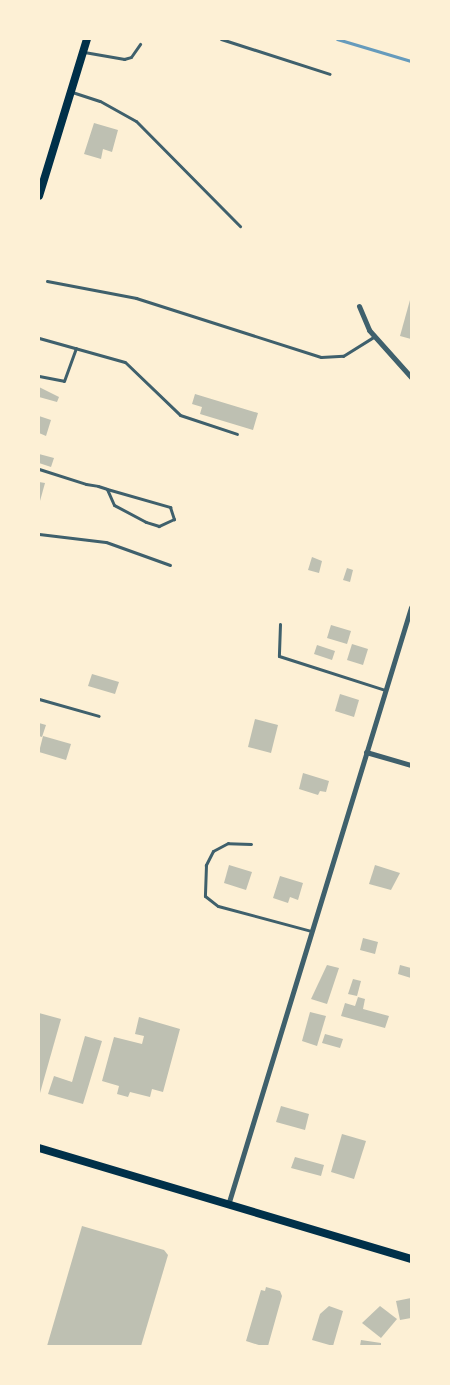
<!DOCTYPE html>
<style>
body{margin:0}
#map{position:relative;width:450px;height:1385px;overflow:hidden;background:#fdf0d5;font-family:"Zilla Slab",serif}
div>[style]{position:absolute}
.stream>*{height:3px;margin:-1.5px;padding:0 1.5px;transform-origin:1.5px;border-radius:1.5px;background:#669bbc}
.building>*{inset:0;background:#bec0b2}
.service>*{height:3px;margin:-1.5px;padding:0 1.5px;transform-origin:1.5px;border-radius:1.5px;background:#3f606c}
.minor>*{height:5px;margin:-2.5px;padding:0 2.5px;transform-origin:2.5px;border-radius:2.5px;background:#3f606c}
.secondary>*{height:8px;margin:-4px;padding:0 4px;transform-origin:4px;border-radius:4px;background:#003049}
.primary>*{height:8px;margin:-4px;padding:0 4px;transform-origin:4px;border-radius:4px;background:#003049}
span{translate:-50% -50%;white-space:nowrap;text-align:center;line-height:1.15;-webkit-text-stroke:6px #fdf0d5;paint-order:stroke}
.frame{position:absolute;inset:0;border:40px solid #fdf0d5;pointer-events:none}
</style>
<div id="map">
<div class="stream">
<div style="left:337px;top:39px;width:77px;rotate:16.6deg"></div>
</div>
<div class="building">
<div style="clip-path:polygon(94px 123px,118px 130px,112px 152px,103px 149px,101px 159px,84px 154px)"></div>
<div style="clip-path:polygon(410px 300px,411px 300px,411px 339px,400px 336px)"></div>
<div style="clip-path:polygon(39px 387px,59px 397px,57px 402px,39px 397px)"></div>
<div style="clip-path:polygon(195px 394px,258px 413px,253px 430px,200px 414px,202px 407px,192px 404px)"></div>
<div style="clip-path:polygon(39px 416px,51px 420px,46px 436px,39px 433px)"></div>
<div style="clip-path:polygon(39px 454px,54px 458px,51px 467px,39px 463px)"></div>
<div style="clip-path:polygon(39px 482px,45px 483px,40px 501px,39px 501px)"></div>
<div style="clip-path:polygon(312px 557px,322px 561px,319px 573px,308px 570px)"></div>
<div style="clip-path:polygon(347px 568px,353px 570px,350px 582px,343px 580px)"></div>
<div style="clip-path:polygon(331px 625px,351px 631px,347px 644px,327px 638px)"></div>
<div style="clip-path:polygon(352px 644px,368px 649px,363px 665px,347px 660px)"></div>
<div style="clip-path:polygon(317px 645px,335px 651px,332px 660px,314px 654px)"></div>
<div style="clip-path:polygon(92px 674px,119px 682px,115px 694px,88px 686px)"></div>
<div style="clip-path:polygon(340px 694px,359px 700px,354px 717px,335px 711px)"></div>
<div style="clip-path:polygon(255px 719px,278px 725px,271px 753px,248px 747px)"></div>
<div style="clip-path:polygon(39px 723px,46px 725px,42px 737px,39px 736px)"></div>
<div style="clip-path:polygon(43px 736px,71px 744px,66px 760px,39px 752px)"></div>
<div style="clip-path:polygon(303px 773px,329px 781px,326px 792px,320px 791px,318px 795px,299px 789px)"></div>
<div style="clip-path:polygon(229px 865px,252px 872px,246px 890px,224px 883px)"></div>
<div style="clip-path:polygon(375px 865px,400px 873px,391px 890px,369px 884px)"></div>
<div style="clip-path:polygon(280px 876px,303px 883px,298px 900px,290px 897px,288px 903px,273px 898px)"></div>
<div style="clip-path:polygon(363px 938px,378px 942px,375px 954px,360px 950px)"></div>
<div style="clip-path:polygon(327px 965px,339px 968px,327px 1004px,311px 999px)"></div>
<div style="clip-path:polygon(400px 965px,411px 968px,411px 978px,398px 974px)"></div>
<div style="clip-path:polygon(353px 979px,361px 981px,357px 996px,348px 994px)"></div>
<div style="clip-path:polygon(358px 997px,365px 999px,363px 1009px,389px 1016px,385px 1028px,341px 1016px,345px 1003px,355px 1006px)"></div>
<div style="clip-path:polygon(310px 1012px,326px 1016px,317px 1046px,302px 1041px)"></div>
<div style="clip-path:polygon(39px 1013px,61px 1019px,40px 1093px,39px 1093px)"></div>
<div style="clip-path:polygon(139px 1017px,180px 1029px,163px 1092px,152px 1089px,150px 1097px,130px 1092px,128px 1097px,117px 1094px,119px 1086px,102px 1081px,114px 1037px,142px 1044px,144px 1036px,135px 1034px)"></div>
<div style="clip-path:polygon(325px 1034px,343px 1039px,340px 1048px,322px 1043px)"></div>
<div style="clip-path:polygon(85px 1036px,102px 1041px,83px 1104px,48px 1094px,54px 1076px,72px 1082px)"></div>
<div style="clip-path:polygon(281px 1106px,309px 1114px,305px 1130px,276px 1122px)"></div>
<div style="clip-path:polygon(342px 1134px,366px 1141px,354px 1179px,331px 1172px)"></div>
<div style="clip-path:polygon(295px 1157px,324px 1165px,321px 1176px,291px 1168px)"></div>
<div style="clip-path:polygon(82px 1226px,164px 1250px,168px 1255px,141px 1346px,47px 1346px)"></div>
<div style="clip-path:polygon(266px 1287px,280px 1291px,282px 1296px,268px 1346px,262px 1346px,246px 1341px,261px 1290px,265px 1291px)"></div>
<div style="clip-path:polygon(411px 1298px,411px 1318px,400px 1320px,396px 1301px)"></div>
<div style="clip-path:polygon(329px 1306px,343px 1311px,333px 1346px,312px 1340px,320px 1314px)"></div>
<div style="clip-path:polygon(380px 1306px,397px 1319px,381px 1338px,362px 1323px)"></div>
<div style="clip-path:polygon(361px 1340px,381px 1343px,381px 1346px,360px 1346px)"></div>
</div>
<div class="service">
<div style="left:221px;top:39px;width:114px;rotate:17.8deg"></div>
<div style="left:84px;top:52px;width:41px;rotate:9.9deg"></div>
<div style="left:124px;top:59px;width:7px;rotate:-16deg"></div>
<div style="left:131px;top:57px;width:16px;rotate:-55deg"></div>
<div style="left:72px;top:92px;width:29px;rotate:18deg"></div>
<div style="left:100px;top:101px;width:41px;rotate:29.1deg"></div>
<div style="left:136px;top:121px;width:148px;rotate:45.3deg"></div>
<div style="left:47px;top:281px;width:91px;rotate:10.8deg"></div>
<div style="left:136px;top:298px;width:194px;rotate:17.7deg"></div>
<div style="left:321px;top:357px;width:22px;rotate:-3deg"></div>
<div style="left:343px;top:356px;width:38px;rotate:-32deg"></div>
<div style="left:39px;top:338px;width:89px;rotate:15.6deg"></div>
<div style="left:125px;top:362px;width:76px;rotate:43.9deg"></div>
<div style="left:180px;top:415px;width:60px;rotate:18.4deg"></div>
<div style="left:39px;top:376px;width:25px;rotate:11deg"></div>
<div style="left:64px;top:381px;width:35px;rotate:-70deg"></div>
<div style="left:39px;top:469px;width:49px;rotate:17.7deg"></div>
<div style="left:86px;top:484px;width:12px;rotate:9deg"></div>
<div style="left:98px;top:486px;width:9px;rotate:18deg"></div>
<div style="left:107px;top:489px;width:66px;rotate:15.9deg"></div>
<div style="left:170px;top:507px;width:13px;rotate:72deg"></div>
<div style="left:174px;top:519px;width:17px;rotate:155deg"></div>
<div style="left:159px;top:526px;width:14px;rotate:-163deg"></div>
<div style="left:146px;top:522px;width:36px;rotate:-152deg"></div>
<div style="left:114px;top:505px;width:17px;rotate:-114deg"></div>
<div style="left:39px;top:534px;width:67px;rotate:6.8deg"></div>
<div style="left:106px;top:542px;width:68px;rotate:19.8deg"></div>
<div style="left:280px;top:624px;width:32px;rotate:92deg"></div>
<div style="left:279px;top:656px;width:111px;rotate:17.8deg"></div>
<div style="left:39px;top:699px;width:62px;rotate:15.8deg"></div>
<div style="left:251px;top:844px;width:23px;rotate:-178deg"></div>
<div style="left:228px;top:843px;width:17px;rotate:152deg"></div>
<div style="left:213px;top:851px;width:16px;rotate:117deg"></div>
<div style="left:206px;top:865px;width:31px;rotate:92deg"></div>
<div style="left:205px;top:896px;width:16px;rotate:38deg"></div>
<div style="left:218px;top:906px;width:96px;rotate:15deg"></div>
</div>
<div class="minor">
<div style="left:359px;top:306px;width:26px;rotate:67deg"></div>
<div style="left:369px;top:330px;width:63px;rotate:48.2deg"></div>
<div style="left:366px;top:752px;width:47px;rotate:16.1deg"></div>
<div style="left:228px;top:1205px;width:625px;rotate:-72.98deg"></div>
</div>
<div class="secondary">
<div style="left:39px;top:196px;width:164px;rotate:-73deg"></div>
</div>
<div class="primary">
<div style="left:39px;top:1148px;width:388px;rotate:16.6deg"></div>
</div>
<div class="frame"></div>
</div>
